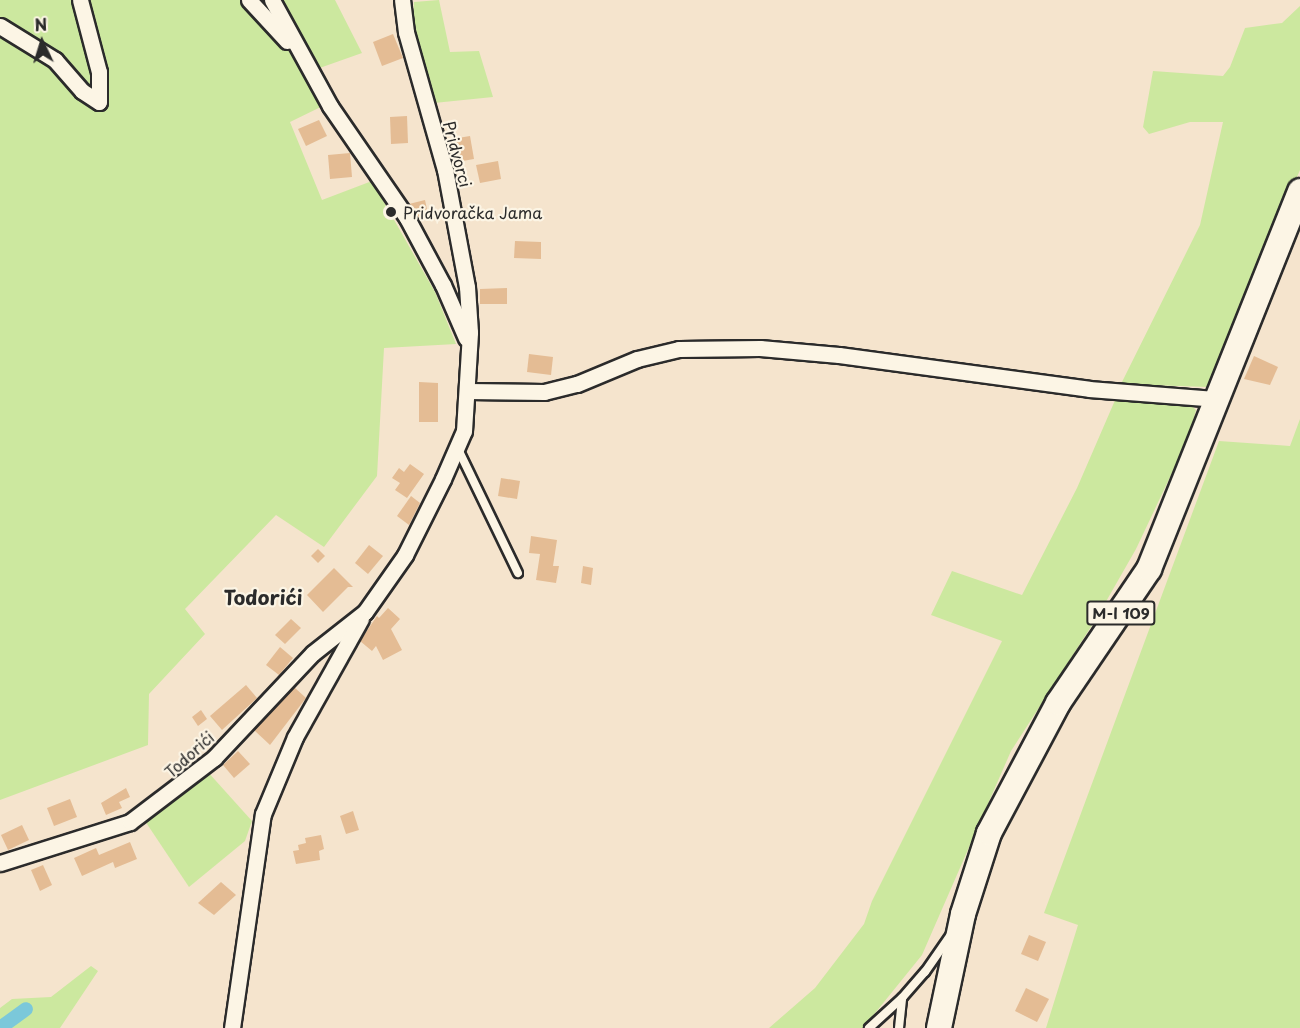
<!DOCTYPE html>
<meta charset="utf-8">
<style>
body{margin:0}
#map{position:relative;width:1300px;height:1028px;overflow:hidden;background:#f5e4cd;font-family:"Playpen Sans",sans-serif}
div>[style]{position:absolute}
.green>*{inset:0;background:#cce89f}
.canal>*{height:14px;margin:-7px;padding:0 7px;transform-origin:7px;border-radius:7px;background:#7bc8da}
.building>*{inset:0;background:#e4bc94}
.roads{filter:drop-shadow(2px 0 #2b2b2b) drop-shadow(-2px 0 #2b2b2b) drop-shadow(0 2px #2b2b2b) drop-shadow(0 -2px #2b2b2b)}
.service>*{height:8px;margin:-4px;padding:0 4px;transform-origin:4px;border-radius:4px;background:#fcf5e5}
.minor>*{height:15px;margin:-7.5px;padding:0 7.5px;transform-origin:7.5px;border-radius:7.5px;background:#fcf5e5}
.primary>*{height:24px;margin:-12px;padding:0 12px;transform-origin:12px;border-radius:12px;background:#fcf5e5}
.dots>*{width:16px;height:16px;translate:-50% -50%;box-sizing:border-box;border:3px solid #fcf5e5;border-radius:50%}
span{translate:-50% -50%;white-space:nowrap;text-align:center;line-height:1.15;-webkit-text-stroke:4.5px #fcf5e5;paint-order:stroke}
.shield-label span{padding:2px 4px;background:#fcf5e5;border:2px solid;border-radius:4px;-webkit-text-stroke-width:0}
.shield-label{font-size:15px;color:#2b2b2b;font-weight:700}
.street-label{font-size:16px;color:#2b2b2b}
.poi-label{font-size:16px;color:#2b2b2b}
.left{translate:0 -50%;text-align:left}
.quarter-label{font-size:20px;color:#2b2b2b;font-weight:700}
.north{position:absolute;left:12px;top:12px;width:60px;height:60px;-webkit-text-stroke:4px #fcf5e5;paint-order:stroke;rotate:356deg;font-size:16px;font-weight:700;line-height:24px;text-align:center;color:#2b2b2b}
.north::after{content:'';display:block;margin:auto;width:21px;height:27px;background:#2b2b2b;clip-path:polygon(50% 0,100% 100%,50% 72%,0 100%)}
</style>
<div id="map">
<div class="green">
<div style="clip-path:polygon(0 0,335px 0,362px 53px,314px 70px,333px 101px,290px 122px,322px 200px,372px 181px,435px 292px,456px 344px,384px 348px,377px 476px,324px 547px,276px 515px,185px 609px,205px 634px,149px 694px,148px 745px,0 800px)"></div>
<div style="clip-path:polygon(439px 0,450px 52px,479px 51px,493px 97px,434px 103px,413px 20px,414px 2px)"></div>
<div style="clip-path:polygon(1300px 6px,1300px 170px,1207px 387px,1121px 384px,1200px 225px,1223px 122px,1190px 122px,1149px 134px,1143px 127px,1153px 71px,1223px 76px,1230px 67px,1245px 28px,1282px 23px)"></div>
<div style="clip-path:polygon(1116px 398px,1190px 404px,1196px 410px,1188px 439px,1136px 549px,1096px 619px,1011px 751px,922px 955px,863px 1028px,769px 1028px,815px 988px,864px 924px,872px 901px,1002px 641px,931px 615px,952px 571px,1022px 595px,1077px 488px)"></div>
<div style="clip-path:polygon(1300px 419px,1300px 1028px,1046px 1028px,1078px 925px,1044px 913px,1219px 441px,1290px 446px)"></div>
<div style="clip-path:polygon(207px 771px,252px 821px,245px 841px,189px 887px,145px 821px)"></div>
<div style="clip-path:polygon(91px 966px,98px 971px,60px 1028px,0 1028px,0 1008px,12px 999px,51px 997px)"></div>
</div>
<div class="canal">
<div style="left:0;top:1028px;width:32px;rotate:-36deg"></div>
</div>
<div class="building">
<div style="clip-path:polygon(393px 34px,403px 58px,382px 66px,373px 42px)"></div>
<div style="clip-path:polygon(407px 116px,408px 143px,391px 144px,390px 117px)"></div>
<div style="clip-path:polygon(319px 120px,327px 136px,306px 146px,298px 129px)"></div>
<div style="clip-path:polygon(470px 136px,474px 159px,457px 162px,452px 139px)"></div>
<div style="clip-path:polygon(350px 153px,352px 177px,330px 179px,328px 155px)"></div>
<div style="clip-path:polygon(498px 161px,501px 179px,480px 183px,476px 165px)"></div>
<div style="clip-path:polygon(425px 200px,428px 214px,417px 217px,409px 204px)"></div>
<div style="clip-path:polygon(515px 241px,541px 242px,541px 259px,514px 258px)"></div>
<div style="clip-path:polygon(507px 288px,507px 304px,480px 304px,480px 289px)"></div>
<div style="clip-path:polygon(529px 354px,553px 357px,551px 375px,527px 372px)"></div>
<div style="clip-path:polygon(1254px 356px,1278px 367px,1270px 385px,1244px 379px)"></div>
<div style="clip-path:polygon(419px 382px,438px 383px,438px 422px,419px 422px)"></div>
<div style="clip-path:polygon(410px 464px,424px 474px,407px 498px,395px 490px,400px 483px,392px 478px,399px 468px,404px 472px)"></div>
<div style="clip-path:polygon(501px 478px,520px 481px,517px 499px,498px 496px)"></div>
<div style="clip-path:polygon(411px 496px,420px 503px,409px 525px,397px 516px)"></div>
<div style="clip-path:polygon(531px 536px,557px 540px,553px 566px,559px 566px,556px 583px,536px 580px,540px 554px,529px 553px)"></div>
<div style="clip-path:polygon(369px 545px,383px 556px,368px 574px,355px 563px)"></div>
<div style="clip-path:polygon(318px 549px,325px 556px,318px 563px,311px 556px)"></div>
<div style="clip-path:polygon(583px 566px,593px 568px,591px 585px,581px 583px)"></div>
<div style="clip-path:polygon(334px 568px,353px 587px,348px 587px,323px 612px,307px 595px)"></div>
<div style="clip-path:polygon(388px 608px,400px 619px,391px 629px,402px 650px,383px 660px,376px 646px,372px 651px,360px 641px,377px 616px,379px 618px)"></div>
<div style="clip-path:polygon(291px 619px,301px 628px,285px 644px,275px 635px)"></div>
<div style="clip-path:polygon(280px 647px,293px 658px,279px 675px,266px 665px)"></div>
<div style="clip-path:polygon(246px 685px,257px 698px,222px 730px,210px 716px)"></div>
<div style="clip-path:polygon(294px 687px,306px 698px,270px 745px,254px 730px)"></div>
<div style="clip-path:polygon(201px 710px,207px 719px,198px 726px,192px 717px)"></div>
<div style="clip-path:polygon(238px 751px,250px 764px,234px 778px,223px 765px)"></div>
<div style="clip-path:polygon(126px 788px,130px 797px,119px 802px,122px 808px,106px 815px,101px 803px)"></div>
<div style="clip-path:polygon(70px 799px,77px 817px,54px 826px,47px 808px)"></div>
<div style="clip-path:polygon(353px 811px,359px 830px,346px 834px,340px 816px)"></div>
<div style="clip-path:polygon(22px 825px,29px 840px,8px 850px,1px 835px)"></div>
<div style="clip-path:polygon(321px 835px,324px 849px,319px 851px,320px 860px,296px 864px,293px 851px,299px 850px,298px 845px,306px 843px,305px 838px)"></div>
<div style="clip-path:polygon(130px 842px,137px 859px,115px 868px,113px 862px,82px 876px,74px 858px,96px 848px,99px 855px)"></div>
<div style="clip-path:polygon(43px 865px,52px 885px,40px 891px,31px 870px)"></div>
<div style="clip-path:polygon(221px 882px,236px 895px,214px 915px,198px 903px)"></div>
<div style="clip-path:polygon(1029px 935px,1046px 942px,1038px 961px,1021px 954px)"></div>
<div style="clip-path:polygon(1026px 988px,1049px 999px,1037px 1022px,1015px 1011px)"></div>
</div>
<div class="roads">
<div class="service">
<div style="left:457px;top:447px;width:140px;rotate:64.2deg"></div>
<div style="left:869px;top:1028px;width:45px;rotate:-42.3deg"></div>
<div style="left:899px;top:1028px;width:30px;rotate:-84deg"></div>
<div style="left:902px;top:998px;width:35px;rotate:-49deg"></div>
<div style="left:925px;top:972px;width:44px;rotate:-55.2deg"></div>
</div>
<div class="minor">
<div style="left:249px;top:0;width:56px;rotate:47.2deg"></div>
<div style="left:272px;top:0;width:121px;rotate:61.3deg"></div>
<div style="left:330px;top:106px;width:136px;rotate:55.5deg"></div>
<div style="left:407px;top:218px;width:76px;rotate:61.8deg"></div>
<div style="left:443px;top:285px;width:58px;rotate:66.5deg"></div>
<div style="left:0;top:26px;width:65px;rotate:31.7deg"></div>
<div style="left:55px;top:60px;width:41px;rotate:48.9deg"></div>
<div style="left:82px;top:91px;width:20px;rotate:33deg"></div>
<div style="left:99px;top:102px;width:30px;rotate:-90deg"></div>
<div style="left:99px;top:72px;width:74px;rotate:-104.8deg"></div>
<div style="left:468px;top:391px;width:76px;rotate:0.8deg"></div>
<div style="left:544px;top:392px;width:34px;rotate:-14deg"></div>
<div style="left:577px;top:384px;width:65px;rotate:-22.6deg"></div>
<div style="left:637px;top:359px;width:43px;rotate:-13.4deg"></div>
<div style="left:679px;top:349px;width:81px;rotate:-0.7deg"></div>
<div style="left:760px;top:348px;width:79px;rotate:5.1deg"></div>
<div style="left:839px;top:355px;width:252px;rotate:7.7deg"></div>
<div style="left:1089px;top:389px;width:126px;rotate:4.5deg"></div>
<div style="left:0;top:863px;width:136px;rotate:-17.5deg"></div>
<div style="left:130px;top:822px;width:106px;rotate:-37.3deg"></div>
<div style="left:214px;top:758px;width:144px;rotate:-46.7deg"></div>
<div style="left:313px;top:653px;width:66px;rotate:-38.3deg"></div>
<div style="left:365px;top:612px;width:70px;rotate:-54.9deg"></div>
<div style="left:405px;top:555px;width:85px;rotate:-63.4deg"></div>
<div style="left:443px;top:479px;width:52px;rotate:-66.4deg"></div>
<div style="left:464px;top:431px;width:99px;rotate:-86.5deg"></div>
<div style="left:470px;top:332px;width:45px;rotate:-93.8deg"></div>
<div style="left:467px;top:287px;width:119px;rotate:-100.6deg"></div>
<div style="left:445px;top:170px;width:143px;rotate:-105.8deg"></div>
<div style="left:406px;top:32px;width:32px;rotate:-97deg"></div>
<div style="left:232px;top:1028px;width:216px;rotate:-81.8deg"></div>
<div style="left:263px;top:814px;width:83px;rotate:-67.4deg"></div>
<div style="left:295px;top:737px;width:135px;rotate:-60.8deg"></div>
</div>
<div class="primary">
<div style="left:939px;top:1028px;width:116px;rotate:-78.1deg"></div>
<div style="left:963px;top:914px;width:85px;rotate:-72.2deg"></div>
<div style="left:989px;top:833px;width:147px;rotate:-62deg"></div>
<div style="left:1058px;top:703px;width:162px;rotate:-55.8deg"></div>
<div style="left:1149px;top:569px;width:407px;rotate:-68.2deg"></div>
</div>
</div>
<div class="dots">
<div style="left:391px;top:212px;background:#2b2b2b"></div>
</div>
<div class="shield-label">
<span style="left:1121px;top:613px">M-I 109</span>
</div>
<div class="street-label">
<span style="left:458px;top:154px;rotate:75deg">Pridvorci</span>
<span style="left:189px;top:754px;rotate:-42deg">Todorići</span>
</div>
<div class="poi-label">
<span class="left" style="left:403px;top:212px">Pridvoračka Jama</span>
</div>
<div class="quarter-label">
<span style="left:263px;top:597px">Todorići</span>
</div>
<div class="north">N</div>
</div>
